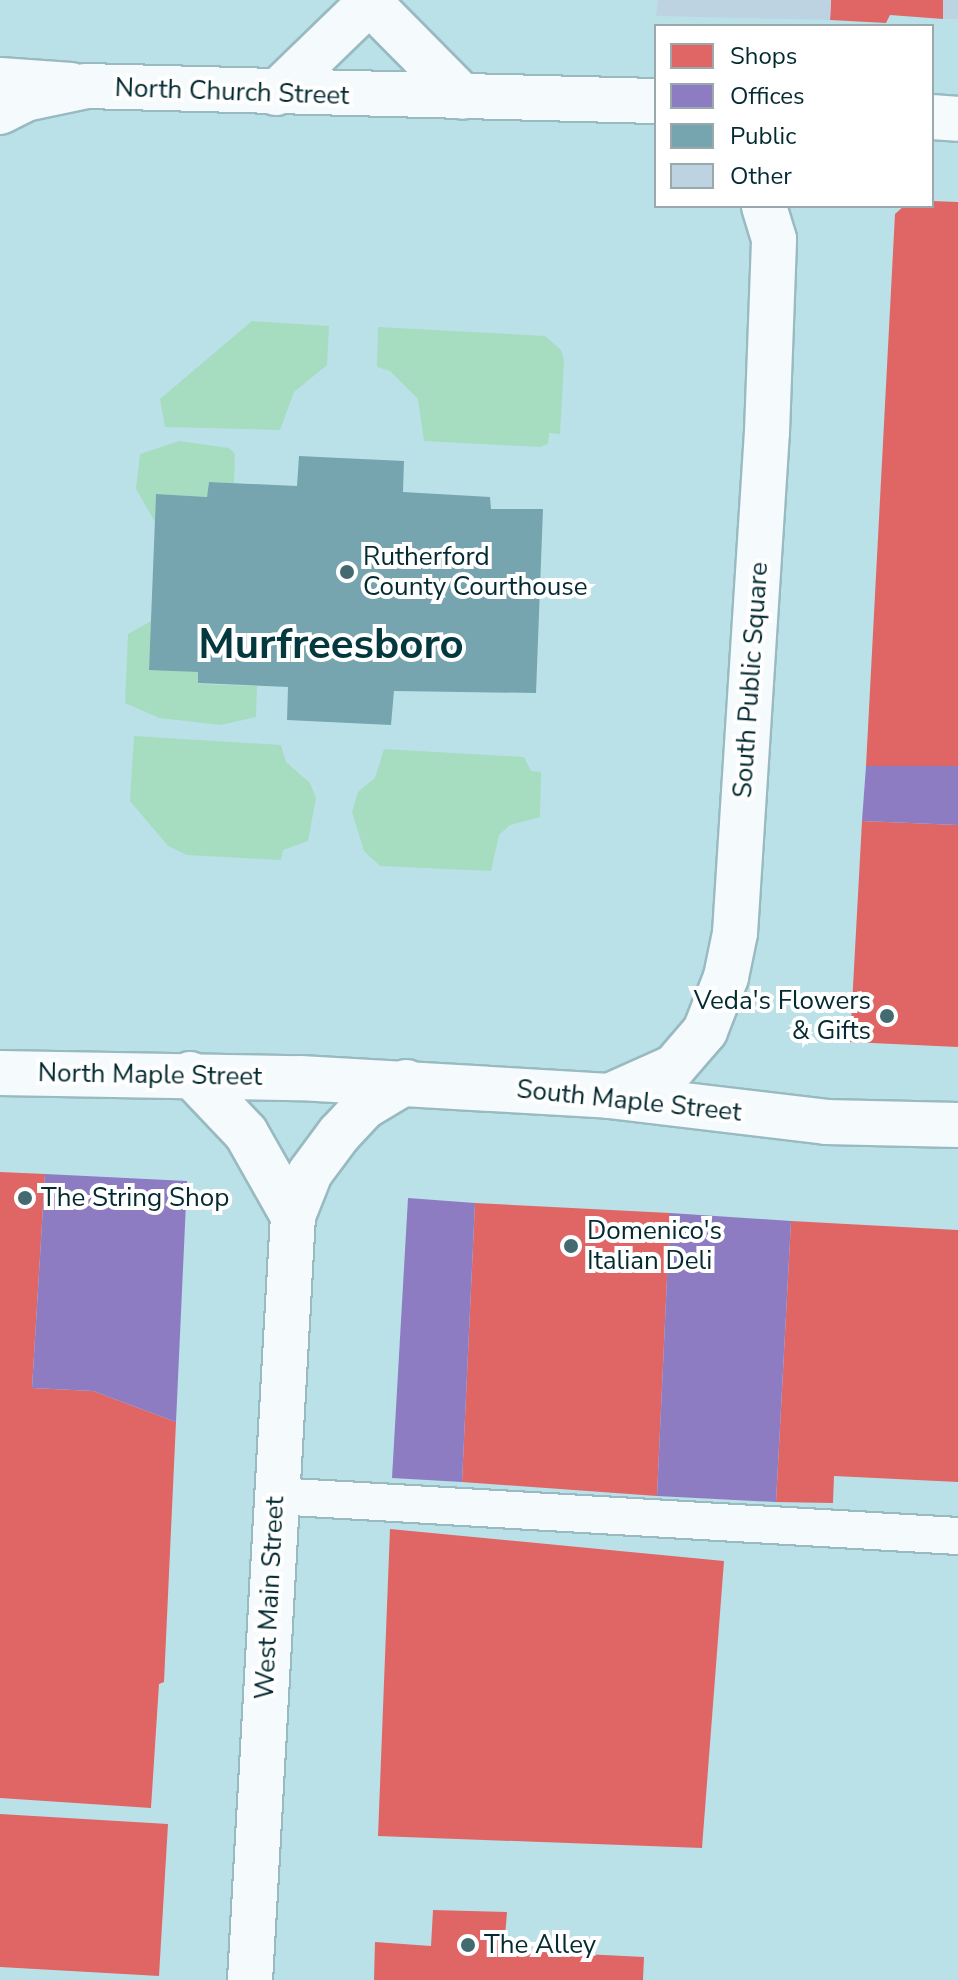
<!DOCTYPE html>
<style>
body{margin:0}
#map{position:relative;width:958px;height:1980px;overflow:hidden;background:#bbe1e8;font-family:"Nunito Sans",sans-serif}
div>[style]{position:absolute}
.green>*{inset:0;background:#a6dcc0}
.shops>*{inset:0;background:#e06666}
.offices>*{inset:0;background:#8e7cc3}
.public>*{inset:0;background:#76a5af}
.building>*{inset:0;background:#bed3e2}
.roads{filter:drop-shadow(2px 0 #98bac0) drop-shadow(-2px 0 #98bac0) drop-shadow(0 2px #98bac0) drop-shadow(0 -2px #98bac0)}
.service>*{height:36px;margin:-18px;padding:0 18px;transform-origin:18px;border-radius:18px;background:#f5fafc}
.minor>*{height:44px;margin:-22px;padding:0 22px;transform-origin:22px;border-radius:22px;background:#f5fafc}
.tertiary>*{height:44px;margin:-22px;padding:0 22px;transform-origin:22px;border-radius:22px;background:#f5fafc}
.dots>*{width:22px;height:22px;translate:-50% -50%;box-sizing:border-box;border:4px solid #fff;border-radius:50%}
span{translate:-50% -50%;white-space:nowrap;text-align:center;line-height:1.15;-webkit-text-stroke:8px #fff;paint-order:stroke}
.street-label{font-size:26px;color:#022a30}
.poi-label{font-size:26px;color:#022a30}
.left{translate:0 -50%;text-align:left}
.right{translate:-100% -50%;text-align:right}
.town-label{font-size:42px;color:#03383f;font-weight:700}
.legend{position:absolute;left:654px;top:24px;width:280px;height:184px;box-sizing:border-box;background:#fff;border:2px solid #9aaaac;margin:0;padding:10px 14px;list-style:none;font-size:24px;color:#022a30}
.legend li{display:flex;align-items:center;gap:16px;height:40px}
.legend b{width:40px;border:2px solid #9aaaac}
</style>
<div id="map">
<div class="green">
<div style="clip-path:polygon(252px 321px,329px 326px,327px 365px,294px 392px,280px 430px,165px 427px,160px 399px)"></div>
<div style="clip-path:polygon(378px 327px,545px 336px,561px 350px,564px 360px,560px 434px,549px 433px,548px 444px,540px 447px,424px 441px,418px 399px,390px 371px,377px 367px)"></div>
<div style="clip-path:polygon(179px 441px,229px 448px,235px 454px,234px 483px,209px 482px,207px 497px,156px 494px,155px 522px,136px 489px,140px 454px)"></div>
<div style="clip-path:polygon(151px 621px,149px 669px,198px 672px,198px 684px,257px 686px,256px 717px,221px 725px,159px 718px,125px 703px,128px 634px)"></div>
<div style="clip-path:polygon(134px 736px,281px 745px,286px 762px,310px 783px,316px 798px,308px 841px,283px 850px,281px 860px,187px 855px,168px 846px,130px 801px)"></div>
<div style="clip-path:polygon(384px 749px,524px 757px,531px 771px,541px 772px,540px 817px,510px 825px,499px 835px,491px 871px,380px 866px,364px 851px,352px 812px,358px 792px,375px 778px)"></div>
</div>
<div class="shops">
<div style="clip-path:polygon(831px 0,943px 0,943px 19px,890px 15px,886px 23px,830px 20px)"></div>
<div style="clip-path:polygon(932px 201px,958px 202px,958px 766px,866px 766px,895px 214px,904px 206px,932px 206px)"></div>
<div style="clip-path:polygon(862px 821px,958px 825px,958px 1047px,850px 1042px)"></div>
<div style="clip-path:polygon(0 1172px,45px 1174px,32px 1388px,93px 1391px,176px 1422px,164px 1682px,159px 1684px,151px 1808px,0 1798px)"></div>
<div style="clip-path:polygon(475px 1203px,670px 1213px,657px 1496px,462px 1482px)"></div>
<div style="clip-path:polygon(791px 1221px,958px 1230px,958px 1482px,834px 1476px,833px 1503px,776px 1502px)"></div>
<div style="clip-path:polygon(390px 1529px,724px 1561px,702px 1848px,378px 1836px)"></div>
<div style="clip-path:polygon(0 1814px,168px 1824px,159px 1976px,0 1967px)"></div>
<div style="clip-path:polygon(433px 1910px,507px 1912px,504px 1950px,644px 1957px,643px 1980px,374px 1980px,375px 1942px,431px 1946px)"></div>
</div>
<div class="offices">
<div style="clip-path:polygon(866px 766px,958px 766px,958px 825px,862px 821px)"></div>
<div style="clip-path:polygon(45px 1174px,187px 1181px,176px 1422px,93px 1391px,32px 1388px)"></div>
<div style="clip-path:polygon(408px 1198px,475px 1203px,462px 1482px,392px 1478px)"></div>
<div style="clip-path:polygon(670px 1213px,791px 1221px,776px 1502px,657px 1496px)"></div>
</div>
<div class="public">
<div style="clip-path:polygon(299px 456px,404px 461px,403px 492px,490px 497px,491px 509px,543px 509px,536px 693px,394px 691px,391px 725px,287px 720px,288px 687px,198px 683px,198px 672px,149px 670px,156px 494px,207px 497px,209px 482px,297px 486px)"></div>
</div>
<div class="building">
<div style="clip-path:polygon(658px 0,831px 0,830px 20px,656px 16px)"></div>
<div style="clip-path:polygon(943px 0,958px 0,958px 19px,943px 19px)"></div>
</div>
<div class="roads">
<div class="service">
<div style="left:275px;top:1496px;width:684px;rotate:3.35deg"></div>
</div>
<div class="minor">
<div style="left:0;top:80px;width:71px;rotate:4deg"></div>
<div style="left:609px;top:1096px;width:219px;rotate:6.8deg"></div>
<div style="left:826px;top:1122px;width:132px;rotate:1.3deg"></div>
</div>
<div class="tertiary">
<div style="left:372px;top:5px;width:129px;rotate:45.3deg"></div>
<div style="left:276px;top:93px;width:134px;rotate:-44.1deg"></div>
<div style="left:0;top:112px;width:28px;rotate:-27deg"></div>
<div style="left:25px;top:99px;width:62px;rotate:-12deg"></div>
<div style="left:86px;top:86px;width:570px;rotate:1.51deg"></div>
<div style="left:932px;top:117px;width:26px;rotate:4deg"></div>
<div style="left:0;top:1073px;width:300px;rotate:1deg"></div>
<div style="left:300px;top:1078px;width:310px;rotate:3.3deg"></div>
<div style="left:609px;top:1096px;width:71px;rotate:-24deg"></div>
<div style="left:674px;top:1067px;width:48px;rotate:-49.3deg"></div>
<div style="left:705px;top:1031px;width:58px;rotate:-68.7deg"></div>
<div style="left:726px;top:977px;width:45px;rotate:-78.4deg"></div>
<div style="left:735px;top:933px;width:502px;rotate:-86.35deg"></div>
<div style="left:767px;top:432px;width:193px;rotate:-87.9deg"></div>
<div style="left:774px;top:239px;width:34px;rotate:-107deg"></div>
<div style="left:190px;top:1074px;width:81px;rotate:46.5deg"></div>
<div style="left:246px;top:1133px;width:95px;rotate:60.5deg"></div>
<div style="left:250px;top:1980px;width:765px;rotate:-86.78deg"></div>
<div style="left:293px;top:1216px;width:46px;rotate:-68.4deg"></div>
<div style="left:310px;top:1173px;width:49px;rotate:-53.4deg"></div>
<div style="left:339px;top:1134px;width:37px;rotate:-47deg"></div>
<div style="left:364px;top:1107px;width:49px;rotate:-30.8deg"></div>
</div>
</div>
<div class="dots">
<div style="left:347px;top:572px;background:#436a70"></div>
<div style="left:887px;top:1016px;background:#436a70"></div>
<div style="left:25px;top:1198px;background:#436a70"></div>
<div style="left:571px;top:1246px;background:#436a70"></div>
<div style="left:468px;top:1945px;background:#436a70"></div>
</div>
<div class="street-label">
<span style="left:232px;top:92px;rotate:2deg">North Church Street</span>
<span style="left:751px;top:680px;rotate:-86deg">South Public Square</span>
<span style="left:150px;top:1075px;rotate:1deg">North Maple Street</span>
<span style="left:629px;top:1101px;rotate:6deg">South Maple Street</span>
<span style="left:270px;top:1598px;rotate:-87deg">West Main Street</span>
</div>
<div class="poi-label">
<span class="left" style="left:363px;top:572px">Rutherford<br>County Courthouse</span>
<span class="right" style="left:871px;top:1016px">Veda's Flowers<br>&amp; Gifts</span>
<span class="left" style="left:41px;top:1198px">The String Shop</span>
<span class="left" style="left:587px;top:1246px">Domenico's<br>Italian Deli</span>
<span class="left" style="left:484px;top:1945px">The Alley</span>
</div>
<div class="town-label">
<span style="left:331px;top:645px">Murfreesboro</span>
</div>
<ul class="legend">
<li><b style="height:22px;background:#e06666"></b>Shops</li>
<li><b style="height:22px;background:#8e7cc3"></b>Offices</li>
<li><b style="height:22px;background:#76a5af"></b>Public</li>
<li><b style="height:22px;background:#bed3e2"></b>Other</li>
</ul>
</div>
